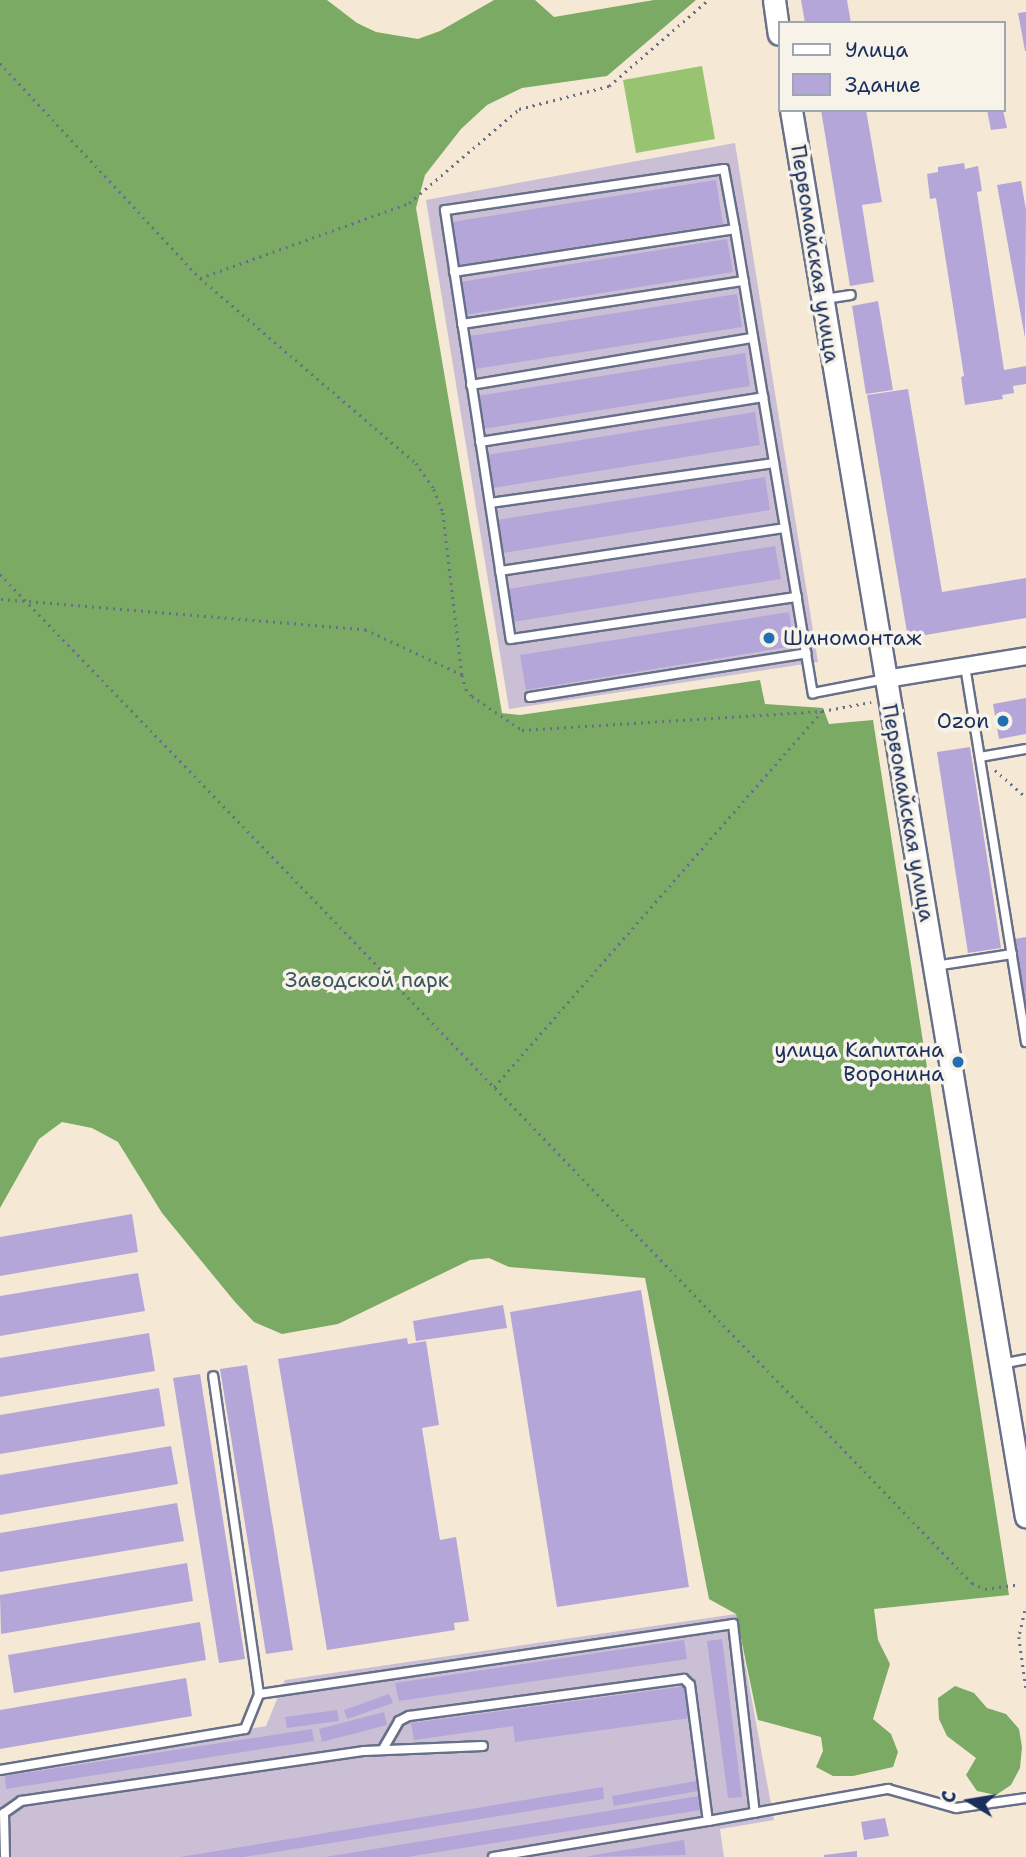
<!DOCTYPE html>
<meta charset="utf-8">
<style>
body{margin:0}
#map{position:relative;width:1026px;height:1857px;overflow:hidden;background:#f5e9d5;font-family:"Shantell Sans",sans-serif}
div>[style]{position:absolute}
.industrial>*{inset:0;background:#cbbfd5}
.green>*{inset:0;background:#98c472}
.forest>*{inset:0;background:#7aaa64}
.building>*{inset:0;background:#b5a6da}
.path>*{height:2.5px;margin-top:-1.25px;transform-origin:0;background:repeating-linear-gradient(90deg,#677088 0 2px,transparent 0 7px)}
.roads{filter:drop-shadow(2px 0 #677088) drop-shadow(-2px 0 #677088) drop-shadow(0 2px #677088) drop-shadow(0 -2px #677088)}
.lane>*{height:8px;margin:-4px;padding:0 4px;transform-origin:4px;border-radius:4px;background:#fff}
.street>*{height:16px;margin:-8px;padding:0 8px;transform-origin:8px;border-radius:8px;background:#fff}
.secondary>*{height:21px;margin:-10.5px;padding:0 10.5px;transform-origin:10.5px;border-radius:10.5px;background:#fff}
.dots>*{width:19px;height:19px;translate:-50% -50%;box-sizing:border-box;border:4px solid #f7f3e8;border-radius:50%}
span{translate:-50% -50%;white-space:nowrap;text-align:center;line-height:1.15;-webkit-text-stroke:7px #f7f3e8;paint-order:stroke}
.street-label{font-size:21px;color:#1b2f5e}
.poi-label{font-size:21px;color:#1b2f5e}
.left{translate:0 -50%;text-align:left}
.right{translate:-100% -50%;text-align:right}
.park-label{font-size:21px;color:#3a5463}
.legend{position:absolute;left:778px;top:21px;width:228px;height:91px;box-sizing:border-box;background:#f7f3e8;border:2px solid #9fa5b1;margin:0;padding:9px 12px;list-style:none;font-size:21px;color:#1b2f5e}
.legend li{display:flex;align-items:center;gap:14px;height:35px}
.legend b{width:35px;border:2px solid #9fa5b1}
.north{position:absolute;left:935px;top:1766px;width:70px;height:70px;-webkit-text-stroke:5px #f7f3e8;paint-order:stroke;rotate:281deg;font-size:19px;font-weight:700;line-height:28px;text-align:center;color:#1b2f5e}
.north::after{content:'';display:block;margin:auto;width:24px;height:32px;background:#1b2f5e;clip-path:polygon(50% 0,100% 100%,50% 72%,0 100%)}
</style>
<div id="map">
<div class="industrial">
<div style="clip-path:polygon(735px 143px,818px 662px,509px 709px,426px 200px)"></div>
<div style="clip-path:polygon(736px 1614px,774px 1820px,720px 1829px,724px 1857px,0 1857px,0 1770px,266px 1726px,285px 1680px)"></div>
</div>
<div class="green">
<div style="clip-path:polygon(702px 66px,715px 139px,636px 153px,623px 80px)"></div>
</div>
<div class="forest">
<div style="clip-path:polygon(0 0,327px 0,357px 23px,376px 32px,418px 39px,440px 31px,494px 0,535px 0,554px 17px,654px 0,696px 0,607px 76px,522px 88px,487px 105px,461px 129px,425px 175px,416px 208px,502px 713px,520px 715px,760px 680px,765px 704px,823px 708px,829px 724px,873px 720px,1009px 1595px,874px 1609px,878px 1640px,890px 1664px,873px 1719px,891px 1734px,898px 1752px,893px 1767px,853px 1776px,833px 1776px,816px 1767px,823px 1751px,821px 1737px,758px 1720px,736px 1614px,709px 1599px,645px 1278px,509px 1267px,489px 1258px,470px 1260px,338px 1324px,282px 1334px,254px 1322px,235px 1302px,162px 1213px,118px 1142px,92px 1128px,62px 1122px,39px 1139px,0 1208px)"></div>
<div style="clip-path:polygon(955px 1686px,974px 1693px,987px 1708px,1006px 1714px,1019px 1729px,1022px 1747px,1020px 1768px,1011px 1785px,996px 1795px,977px 1791px,966px 1775px,976px 1758px,947px 1736px,939px 1719px,938px 1698px)"></div>
</div>
<div class="building">
<div style="clip-path:polygon(801px 0,847px 0,851px 23px,805px 23px)"></div>
<div style="clip-path:polygon(1026px 12px,1026px 51px,1025px 51px,1018px 13px)"></div>
<div style="clip-path:polygon(821px 110px,866px 110px,882px 202px,862px 205px,874px 282px,850px 286px)"></div>
<div style="clip-path:polygon(987px 110px,1003px 110px,1007px 128px,991px 130px)"></div>
<div style="clip-path:polygon(964px 163px,965px 169px,978px 166px,982px 191px,977px 192px,1004px 370px,1026px 366px,1026px 384px,1013px 386px,1014px 393px,1002px 395px,1003px 399px,965px 405px,961px 377px,964px 376px,936px 198px,930px 199px,927px 174px,938px 172px,938px 167px)"></div>
<div style="clip-path:polygon(716px 180px,723px 224px,458px 265px,452px 222px)"></div>
<div style="clip-path:polygon(1021px 181px,1026px 210px,1025px 338px,997px 185px)"></div>
<div style="clip-path:polygon(727px 239px,733px 272px,465px 315px,460px 282px)"></div>
<div style="clip-path:polygon(737px 294px,742px 327px,475px 369px,470px 336px)"></div>
<div style="clip-path:polygon(878px 301px,893px 390px,866px 394px,852px 306px)"></div>
<div style="clip-path:polygon(745px 353px,750px 386px,483px 429px,477px 396px)"></div>
<div style="clip-path:polygon(908px 389px,942px 592px,1026px 578px,1026px 618px,908px 638px,867px 395px)"></div>
<div style="clip-path:polygon(755px 412px,760px 445px,493px 488px,487px 455px)"></div>
<div style="clip-path:polygon(765px 477px,770px 510px,503px 553px,497px 520px)"></div>
<div style="clip-path:polygon(775px 546px,781px 579px,513px 622px,508px 589px)"></div>
<div style="clip-path:polygon(789px 612px,794px 646px,526px 690px,520px 655px)"></div>
<div style="clip-path:polygon(1026px 698px,1026px 734px,999px 739px,993px 704px)"></div>
<div style="clip-path:polygon(970px 747px,1001px 948px,968px 953px,937px 752px)"></div>
<div style="clip-path:polygon(1026px 937px,1026px 1025px,1009px 940px)"></div>
<div style="clip-path:polygon(132px 1214px,138px 1252px,0 1276px,0 1237px)"></div>
<div style="clip-path:polygon(138px 1273px,145px 1311px,0 1336px,0 1296px)"></div>
<div style="clip-path:polygon(641px 1290px,689px 1587px,557px 1607px,510px 1312px)"></div>
<div style="clip-path:polygon(503px 1305px,507px 1328px,416px 1341px,413px 1321px)"></div>
<div style="clip-path:polygon(149px 1333px,155px 1371px,0 1397px,0 1358px)"></div>
<div style="clip-path:polygon(407px 1338px,408px 1344px,426px 1341px,439px 1425px,422px 1428px,440px 1540px,456px 1537px,469px 1621px,454px 1623px,455px 1630px,327px 1650px,278px 1359px)"></div>
<div style="clip-path:polygon(247px 1365px,293px 1650px,266px 1654px,220px 1369px)"></div>
<div style="clip-path:polygon(200px 1374px,245px 1659px,219px 1663px,173px 1378px)"></div>
<div style="clip-path:polygon(159px 1388px,165px 1426px,0 1454px,0 1415px)"></div>
<div style="clip-path:polygon(171px 1446px,178px 1484px,0 1515px,0 1475px)"></div>
<div style="clip-path:polygon(177px 1503px,184px 1541px,0 1572px,0 1533px)"></div>
<div style="clip-path:polygon(187px 1563px,193px 1601px,1px 1634px,0 1595px)"></div>
<div style="clip-path:polygon(200px 1622px,206px 1660px,14px 1693px,8px 1655px)"></div>
<div style="clip-path:polygon(722px 1639px,742px 1797px,728px 1798px,707px 1641px)"></div>
<div style="clip-path:polygon(684px 1640px,687px 1659px,399px 1701px,395px 1683px)"></div>
<div style="clip-path:polygon(186px 1678px,192px 1716px,0 1749px,0 1710px)"></div>
<div style="clip-path:polygon(686px 1686px,690px 1718px,515px 1742px,513px 1726px,414px 1740px,411px 1723px)"></div>
<div style="clip-path:polygon(389px 1694px,393px 1703px,347px 1719px,344px 1710px)"></div>
<div style="clip-path:polygon(337px 1710px,339px 1721px,287px 1728px,285px 1717px)"></div>
<div style="clip-path:polygon(384px 1712px,387px 1725px,322px 1742px,319px 1729px)"></div>
<div style="clip-path:polygon(312px 1729px,314px 1741px,6px 1789px,5px 1776px)"></div>
<div style="clip-path:polygon(696px 1781px,698px 1791px,614px 1806px,612px 1796px)"></div>
<div style="clip-path:polygon(603px 1787px,604px 1799px,244px 1857px,180px 1857px)"></div>
<div style="clip-path:polygon(699px 1796px,701px 1810px,407px 1857px,325px 1857px)"></div>
<div style="clip-path:polygon(885px 1818px,889px 1836px,864px 1840px,861px 1822px)"></div>
<div style="clip-path:polygon(684px 1840px,686px 1855px,589px 1857px,589px 1856px)"></div>
<div style="clip-path:polygon(857px 1851px,857px 1857px,824px 1857px,824px 1855px)"></div>
</div>
<div class="path">
<div style="left:0;top:63px;width:294px;rotate:47.1deg"></div>
<div style="left:200px;top:278px;width:284px;rotate:40.6deg"></div>
<div style="left:416px;top:463px;width:32px;rotate:55deg"></div>
<div style="left:434px;top:489px;width:26px;rotate:69deg"></div>
<div style="left:443px;top:513px;width:163px;rotate:83.3deg"></div>
<div style="left:462px;top:675px;width:106px;rotate:-154.9deg"></div>
<div style="left:366px;top:630px;width:367px;rotate:-175.2deg"></div>
<div style="left:200px;top:278px;width:222px;rotate:-19.7deg"></div>
<div style="left:409px;top:203px;width:145px;rotate:-40.5deg"></div>
<div style="left:519px;top:109px;width:93px;rotate:-14.3deg"></div>
<div style="left:609px;top:86px;width:131px;rotate:-41deg"></div>
<div style="left:0;top:574px;width:1401px;rotate:46.07deg"></div>
<div style="left:972px;top:1583px;width:14px;rotate:25deg"></div>
<div style="left:985px;top:1589px;width:35px;rotate:-8deg"></div>
<div style="left:462px;top:675px;width:15px;rotate:74deg"></div>
<div style="left:466px;top:689px;width:9px;rotate:49deg"></div>
<div style="left:472px;top:696px;width:60px;rotate:34.2deg"></div>
<div style="left:522px;top:730px;width:301px;rotate:-3.6deg"></div>
<div style="left:822px;top:711px;width:50px;rotate:-10.4deg"></div>
<div style="left:995px;top:770px;width:41px;rotate:41.1deg"></div>
<div style="left:494px;top:1087px;width:499px;rotate:-48.9deg"></div>
<div style="left:1025px;top:1611px;width:27px;rotate:103deg"></div>
<div style="left:1019px;top:1637px;width:51px;rotate:82.2deg"></div>
</div>
<div class="roads">
<div class="lane">
<div style="left:735px;top:229px;width:61px;rotate:-100.4deg"></div>
<div style="left:724px;top:169px;width:282px;rotate:171.6deg"></div>
<div style="left:445px;top:210px;width:434px;rotate:81.3deg"></div>
<div style="left:511px;top:639px;width:289px;rotate:-8.4deg"></div>
<div style="left:454px;top:272px;width:284px;rotate:-8.7deg"></div>
<div style="left:735px;top:229px;width:471px;rotate:80.5deg"></div>
<div style="left:813px;top:693px;width:74px;rotate:-10.9deg"></div>
<div style="left:825px;top:299px;width:26px;rotate:-9deg"></div>
<div style="left:462px;top:324px;width:285px;rotate:-8.7deg"></div>
<div style="left:471px;top:385px;width:286px;rotate:-9.5deg"></div>
<div style="left:480px;top:442px;width:287px;rotate:-9deg"></div>
<div style="left:490px;top:503px;width:287px;rotate:-8deg"></div>
<div style="left:500px;top:571px;width:288px;rotate:-8.6deg"></div>
<div style="left:965px;top:666px;width:381px;rotate:80.8deg"></div>
<div style="left:530px;top:697px;width:280px;rotate:-9deg"></div>
<div style="left:980px;top:757px;width:47px;rotate:-9.9deg"></div>
<div style="left:935px;top:966px;width:78px;rotate:-8.9deg"></div>
<div style="left:1001px;top:1364px;width:25px;rotate:-11deg"></div>
<div style="left:259px;top:1694px;width:479px;rotate:-8.4deg"></div>
<div style="left:733px;top:1624px;width:190px;rotate:83.4deg"></div>
<div style="left:383px;top:1749px;width:32px;rotate:-60deg"></div>
<div style="left:399px;top:1721px;width:11px;rotate:-27deg"></div>
<div style="left:409px;top:1716px;width:277px;rotate:-7.7deg"></div>
<div style="left:684px;top:1679px;width:8px;rotate:45deg"></div>
<div style="left:690px;top:1685px;width:137px;rotate:82.5deg"></div>
<div style="left:708px;top:1821px;width:183px;rotate:-10.1deg"></div>
<div style="left:888px;top:1789px;width:71px;rotate:15.6deg"></div>
<div style="left:956px;top:1808px;width:71px;rotate:-8.1deg"></div>
<div style="left:0;top:1770px;width:248px;rotate:-9.5deg"></div>
<div style="left:245px;top:1729px;width:38px;rotate:-68deg"></div>
<div style="left:259px;top:1694px;width:321px;rotate:-98.2deg"></div>
<div style="left:5px;top:1857px;width:44px;rotate:-91.3deg"></div>
<div style="left:4px;top:1813px;width:21px;rotate:-35deg"></div>
<div style="left:21px;top:1801px;width:347px;rotate:-8.3deg"></div>
<div style="left:364px;top:1751px;width:119px;rotate:-2.4deg"></div>
<div style="left:493px;top:1857px;width:218px;rotate:-9.5deg"></div>
</div>
<div class="street">
<div style="left:886px;top:679px;width:142px;rotate:-9.3deg"></div>
</div>
<div class="secondary">
<div style="left:774px;top:0;width:34px;rotate:82deg"></div>
<div style="left:791px;top:110px;width:1426px;rotate:80.52deg"></div>
</div>
</div>
<div class="dots">
<div style="left:769px;top:638px;background:#1f6fb2"></div>
<div style="left:1003px;top:721px;background:#1f6fb2"></div>
<div style="left:958px;top:1062px;background:#1f6fb2"></div>
</div>
<div class="street-label">
<span style="left:815px;top:254px;rotate:81deg">Первомайская улица</span>
<span style="left:908px;top:813px;rotate:80deg">Первомайская улица</span>
</div>
<div class="poi-label">
<span class="left" style="left:783px;top:638px">Шиномонтаж</span>
<span class="right" style="left:989px;top:721px">Ozon</span>
<span class="right" style="left:944px;top:1062px">улица Капитана<br>Воронина</span>
</div>
<div class="park-label">
<span style="left:367px;top:980px">Заводской парк</span>
</div>
<ul class="legend">
<li><b style="height:9px;background:#fff"></b>Улица</li>
<li><b style="height:19px;background:#b5a6da"></b>Здание</li>
</ul>
<div class="north">С</div>
</div>
